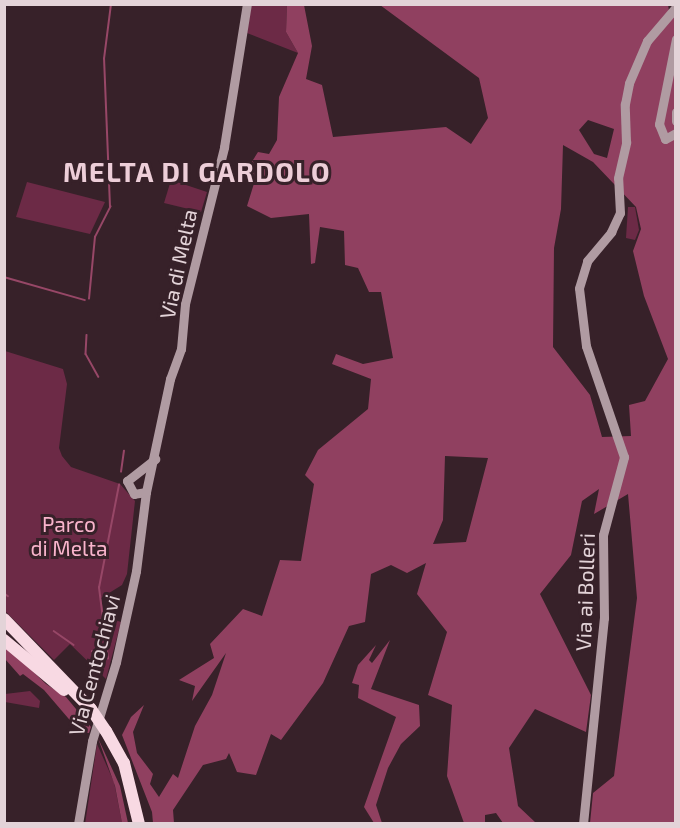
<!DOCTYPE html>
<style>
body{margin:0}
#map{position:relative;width:680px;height:828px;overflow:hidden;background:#372129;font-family:"Exo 2",sans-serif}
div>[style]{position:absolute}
.green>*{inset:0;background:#6c2a46}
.forest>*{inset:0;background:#904060}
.stream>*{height:1.5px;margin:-0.75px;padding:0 0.75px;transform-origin:0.75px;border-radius:0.75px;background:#974767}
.secondary>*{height:9px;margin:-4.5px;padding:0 4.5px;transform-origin:4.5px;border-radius:4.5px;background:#b09ba2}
.highway>*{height:12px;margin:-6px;padding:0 6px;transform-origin:6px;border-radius:6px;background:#f8d9e3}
.highway-bridge>*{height:12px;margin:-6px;padding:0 6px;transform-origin:6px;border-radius:6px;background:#f8d9e3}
span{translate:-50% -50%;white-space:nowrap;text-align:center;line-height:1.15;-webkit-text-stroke:6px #372129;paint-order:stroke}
.street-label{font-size:21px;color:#e3d3d8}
.park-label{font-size:21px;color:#f9b4cc}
.district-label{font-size:27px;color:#edced8;font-weight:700;letter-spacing:1.5px}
.frame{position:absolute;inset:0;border:6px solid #e3d3d8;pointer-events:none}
</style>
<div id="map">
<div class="green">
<div style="clip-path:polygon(251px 5px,287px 5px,286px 32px,298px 53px,247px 33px)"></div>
<div style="clip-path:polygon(171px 180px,207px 192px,201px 212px,164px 203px)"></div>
<div style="clip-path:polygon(27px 182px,105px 202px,90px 234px,16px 217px)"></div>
<div style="clip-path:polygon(628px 207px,635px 207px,639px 230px,635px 240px,626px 238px)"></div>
<div style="clip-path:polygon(5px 351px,63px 369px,67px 384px,59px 448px,62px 456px,71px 467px,120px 484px,135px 501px,127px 574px,122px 585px,101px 598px,104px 616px,121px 622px,106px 679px,70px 644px,54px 660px,5px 611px)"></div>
<div style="clip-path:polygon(30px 691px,40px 701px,39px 708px,5px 702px,5px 694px)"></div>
<div style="clip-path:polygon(97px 744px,114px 782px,122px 823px,85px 824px)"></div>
</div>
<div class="forest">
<div style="clip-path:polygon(evenodd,668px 4px,669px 11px,675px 5px,675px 823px,590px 823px,593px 793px,614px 776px,637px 598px,628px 494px,594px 514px,599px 489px,582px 501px,571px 555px,540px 594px,591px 695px,586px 732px,535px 709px,509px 748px,518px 806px,536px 823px,503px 823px,496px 813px,485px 815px,485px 823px,464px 823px,447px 776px,452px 705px,428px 695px,447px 632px,417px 594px,426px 563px,407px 573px,391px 565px,371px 574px,365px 622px,349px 626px,323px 683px,281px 740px,271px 734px,256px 775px,237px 772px,229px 753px,226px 759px,203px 765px,173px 810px,174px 823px,153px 823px,152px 812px,122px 735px,131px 717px,144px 705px,133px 732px,137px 753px,153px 774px,150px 784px,159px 797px,173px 774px,178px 778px,195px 726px,212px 695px,226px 653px,192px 701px,195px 686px,179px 680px,214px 658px,210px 644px,243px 609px,262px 616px,280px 560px,301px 561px,314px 484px,305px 475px,318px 450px,368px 409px,371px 379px,332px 364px,336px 354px,363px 364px,393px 358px,381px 292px,369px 292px,358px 268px,345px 265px,344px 231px,320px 227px,315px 263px,311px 264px,309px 214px,271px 218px,247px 206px,256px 177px,246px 171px,258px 152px,269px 154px,277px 140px,279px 97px,298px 53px,286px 32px,287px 5px,304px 5px,312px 46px,306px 79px,322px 85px,333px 137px,446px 127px,471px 144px,488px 118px,479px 78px,380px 5px,668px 4px,588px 120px,614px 129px,607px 158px,594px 154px,579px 130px,588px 120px,668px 4px,563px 145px,593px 162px,636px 207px,641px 229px,633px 251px,644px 296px,668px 359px,645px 401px,629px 405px,631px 436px,602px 437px,590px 395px,553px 347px,554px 248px,561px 209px,563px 145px,668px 4px,445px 456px,488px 458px,466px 542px,433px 544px,443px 520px,445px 456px)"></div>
<div style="clip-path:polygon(390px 640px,371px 689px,419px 705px,420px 726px,401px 744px,388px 768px,376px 805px,382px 823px,374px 823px,364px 807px,396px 717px,358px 698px,359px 685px,352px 683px,358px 665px,376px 645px,369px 660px,372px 663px)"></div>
<div style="clip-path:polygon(5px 645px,46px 684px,66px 697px,91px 727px,89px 733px,80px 732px,44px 690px,23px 674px,20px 676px,5px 659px)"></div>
<div style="clip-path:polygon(98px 738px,120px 786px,128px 823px,122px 823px,115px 786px)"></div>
</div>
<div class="stream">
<div style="left:4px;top:277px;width:84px;rotate:15.9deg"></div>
<div style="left:89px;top:299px;width:62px;rotate:-84.5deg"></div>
<div style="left:95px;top:237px;width:34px;rotate:-63deg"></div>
<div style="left:110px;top:207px;width:148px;rotate:-92.3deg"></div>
<div style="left:104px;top:59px;width:55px;rotate:-82.7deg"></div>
<div style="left:87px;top:335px;width:19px;rotate:93deg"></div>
<div style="left:86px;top:354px;width:26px;rotate:61deg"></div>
<div style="left:121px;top:472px;width:21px;rotate:-82deg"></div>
<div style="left:4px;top:593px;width:5px;rotate:37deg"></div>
<div style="left:54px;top:631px;width:24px;rotate:35deg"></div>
<div style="left:92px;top:651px;width:17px;rotate:21deg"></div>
<div style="left:108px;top:659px;width:72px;rotate:-97.2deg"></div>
<div style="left:99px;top:588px;width:105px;rotate:-79deg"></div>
</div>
<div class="secondary">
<div style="left:676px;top:39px;width:87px;rotate:101.3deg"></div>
<div style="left:659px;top:124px;width:16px;rotate:68deg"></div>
<div style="left:665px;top:139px;width:13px;rotate:-29deg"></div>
<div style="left:676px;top:112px;width:9px;rotate:90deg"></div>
<div style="left:146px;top:492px;width:12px;rotate:171deg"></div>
<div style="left:134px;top:494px;width:15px;rotate:-118deg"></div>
<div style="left:127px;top:481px;width:36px;rotate:-38deg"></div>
<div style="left:78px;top:824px;width:84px;rotate:-80.4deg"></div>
<div style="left:92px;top:741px;width:83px;rotate:-73.1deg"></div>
<div style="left:116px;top:662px;width:93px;rotate:-77.6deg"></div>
<div style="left:136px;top:571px;width:80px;rotate:-82.8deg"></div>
<div style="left:146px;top:492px;width:116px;rotate:-78deg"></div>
<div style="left:170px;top:379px;width:32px;rotate:-70deg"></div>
<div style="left:181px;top:349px;width:45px;rotate:-84.9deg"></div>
<div style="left:185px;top:304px;width:162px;rotate:-76deg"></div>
<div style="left:224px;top:147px;width:145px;rotate:-80.9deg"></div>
<div style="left:583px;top:824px;width:207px;rotate:-84.2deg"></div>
<div style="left:604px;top:618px;width:83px;rotate:-90.7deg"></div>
<div style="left:603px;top:535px;width:81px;rotate:-74.9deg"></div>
<div style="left:624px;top:457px;width:117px;rotate:-108.9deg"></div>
<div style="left:586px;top:346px;width:58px;rotate:-96.9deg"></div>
<div style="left:579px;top:288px;width:28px;rotate:-73deg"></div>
<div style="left:587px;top:261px;width:38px;rotate:-50deg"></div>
<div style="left:611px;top:232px;width:21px;rotate:-65deg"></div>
<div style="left:620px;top:213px;width:35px;rotate:-93deg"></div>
<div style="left:618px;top:178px;width:37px;rotate:-77deg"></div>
<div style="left:626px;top:142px;width:38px;rotate:-92deg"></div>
<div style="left:625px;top:104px;width:21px;rotate:-79deg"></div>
<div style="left:629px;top:83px;width:46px;rotate:-66.8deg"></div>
<div style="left:647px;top:41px;width:45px;rotate:-49.5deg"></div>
</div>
<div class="highway">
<div style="left:4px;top:619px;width:125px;rotate:46deg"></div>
<div style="left:4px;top:640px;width:78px;rotate:39.8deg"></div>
<div style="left:106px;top:731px;width:37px;rotate:61deg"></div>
<div style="left:124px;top:763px;width:63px;rotate:76.2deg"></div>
</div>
<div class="highway-bridge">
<div style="left:91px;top:709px;width:27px;rotate:56deg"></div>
</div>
<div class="street-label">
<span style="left:178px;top:264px;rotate:-78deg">Via di Melta</span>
<span style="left:585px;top:592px;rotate:-88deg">Via ai Bolleri</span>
<span style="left:94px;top:665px;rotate:-75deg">Via Centochiavi</span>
</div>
<div class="park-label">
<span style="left:69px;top:536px">Parco<br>di Melta</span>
</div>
<div class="district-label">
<span style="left:197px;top:172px">MELTA DI GARDOLO</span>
</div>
<div class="frame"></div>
</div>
